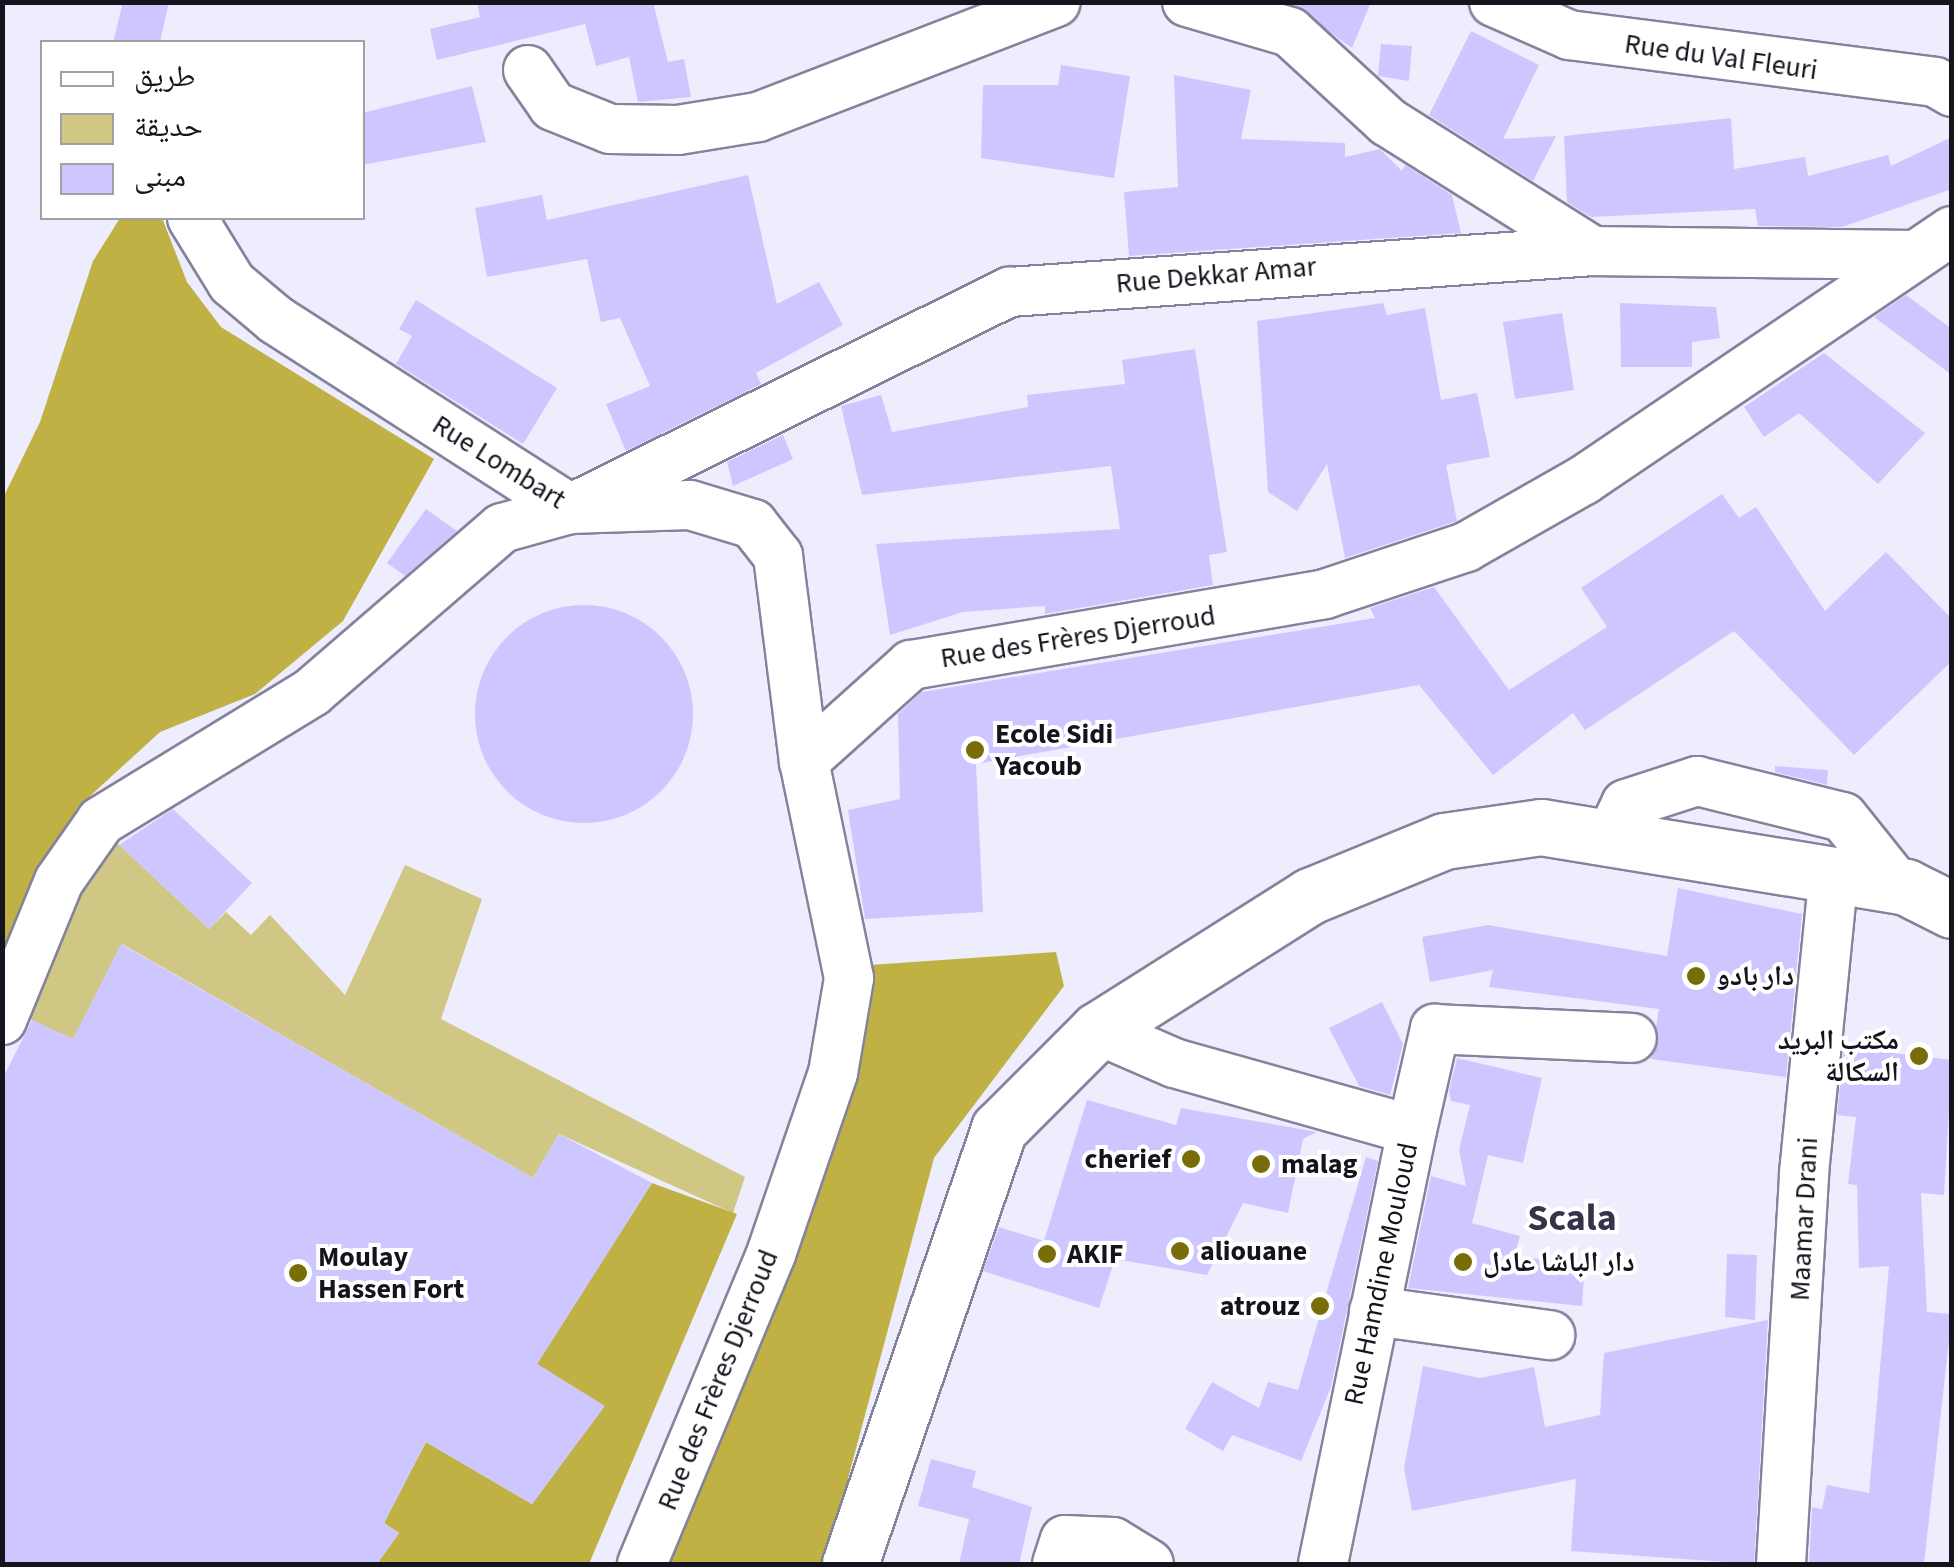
<!DOCTYPE html>
<meta charset="utf-8">
<style>
body{margin:0}
#map{position:relative;width:1954px;height:1567px;overflow:hidden;background:#eeedfe;font-family:"Source Sans 3","Noto Naskh Arabic",sans-serif}
div>[style]{position:absolute}
.green>*{inset:0;background:#d0c784}
.forest>*{inset:0;background:#c0b144}
.building>*{inset:0;background:#cec7ff}
.round{border-radius:50%}
.roads{filter:drop-shadow(2px 0 #85829c) drop-shadow(-2px 0 #85829c) drop-shadow(0 2px #85829c) drop-shadow(0 -2px #85829c)}
.minor>*{height:48px;margin:-24px;padding:0 24px;transform-origin:24px;border-radius:24px;background:#fff}
.major>*{height:55px;margin:-27.5px;padding:0 27.5px;transform-origin:27.5px;border-radius:27.5px;background:#fff}
.dots>*{width:28px;height:28px;translate:-50% -50%;box-sizing:border-box;border:5px solid #fff;border-radius:50%}
span{translate:-50% -50%;white-space:nowrap;text-align:center;line-height:1.15;-webkit-text-stroke:8px #fff;paint-order:stroke}
.street-label{font-size:28px;color:#15141d}
.poi-label{font-size:28px;color:#15141d;font-weight:700}
.left{translate:0 -50%;text-align:left}
.right{translate:-100% -50%;text-align:right}
.district-label{font-size:38px;color:#363349;font-weight:700}
.frame{position:absolute;inset:0;border:5px solid #15141d;pointer-events:none}
.legend{position:absolute;left:40px;top:40px;width:325px;height:180px;box-sizing:border-box;background:#fff;border:2px solid #a1a1a5;margin:0;padding:12px 18px;list-style:none;font-size:30px;color:#15141d}
.legend li{display:flex;align-items:center;gap:20px;height:50px}
.legend b{width:50px;border:2px solid #a1a1a5}
</style>
<div id="map">
<div class="green">
<div style="clip-path:polygon(114px 840px,209px 929px,226px 912px,251px 935px,270px 915px,345px 995px,405px 865px,482px 899px,441px 1019px,745px 1177px,733px 1213px,559px 1134px,533px 1178px,122px 944px,73px 1039px,29px 1019px,84px 885px)"></div>
</div>
<div class="forest">
<div style="clip-path:polygon(120px 218px,162px 218px,187px 282px,221px 327px,434px 459px,343px 621px,255px 694px,160px 732px,77px 808px,3px 953px,3px 498px,40px 422px,93px 261px)"></div>
<div style="clip-path:polygon(1056px 952px,1064px 986px,934px 1158px,825px 1564px,654px 1564px,855px 966px)"></div>
<div style="clip-path:polygon(652px 1183px,737px 1214px,589px 1564px,377px 1564px,399px 1533px,384px 1523px,426px 1442px,532px 1504px,604px 1406px,537px 1364px)"></div>
</div>
<div class="building">
<div style="clip-path:polygon(123px 2px,169px 2px,160px 42px,113px 42px)"></div>
<div style="clip-path:polygon(477px 2px,653px 2px,668px 62px,684px 59px,691px 97px,638px 102px,629px 57px,596px 66px,585px 24px,437px 60px,430px 29px,480px 17px)"></div>
<div style="clip-path:polygon(1287px 2px,1371px 2px,1352px 48px)"></div>
<div style="clip-path:polygon(1471px 31px,1539px 65px,1503px 139px,1556px 136px,1533px 181px,1429px 115px)"></div>
<div style="clip-path:polygon(1381px 44px,1412px 46px,1409px 81px,1378px 76px)"></div>
<div style="clip-path:polygon(1061px 65px,1130px 76px,1114px 178px,981px 158px,983px 85px,1058px 85px)"></div>
<div style="clip-path:polygon(1174px 75px,1251px 90px,1241px 139px,1345px 143px,1345px 157px,1380px 149px,1402px 171px,1405px 165px,1452px 195px,1461px 233px,1129px 256px,1124px 192px,1178px 187px)"></div>
<div style="clip-path:polygon(472px 86px,486px 142px,362px 165px,362px 113px)"></div>
<div style="clip-path:polygon(1731px 118px,1734px 169px,1805px 157px,1808px 176px,1888px 155px,1891px 166px,1952px 137px,1952px 189px,1842px 227px,1758px 226px,1755px 209px,1591px 217px,1567px 202px,1564px 136px)"></div>
<div style="clip-path:polygon(748px 175px,777px 304px,819px 282px,843px 325px,756px 373px,761px 384px,626px 451px,606px 404px,650px 386px,620px 318px,601px 322px,587px 259px,487px 277px,475px 208px,542px 195px,547px 220px)"></div>
<div style="clip-path:polygon(1906px 295px,1952px 329px,1952px 375px,1874px 317px)"></div>
<div style="clip-path:polygon(416px 300px,557px 388px,523px 444px,396px 364px,412px 336px,399px 329px)"></div>
<div style="clip-path:polygon(1383px 303px,1387px 315px,1425px 308px,1441px 400px,1477px 393px,1490px 457px,1446px 465px,1457px 521px,1345px 558px,1327px 464px,1297px 511px,1268px 492px,1257px 321px)"></div>
<div style="clip-path:polygon(1620px 303px,1716px 307px,1720px 338px,1692px 342px,1692px 367px,1621px 367px)"></div>
<div style="clip-path:polygon(1562px 313px,1574px 390px,1515px 399px,1503px 322px)"></div>
<div style="clip-path:polygon(1195px 349px,1227px 552px,1209px 555px,1213px 585px,1045px 614px,1045px 606px,963px 612px,890px 635px,876px 544px,1120px 529px,1111px 466px,862px 495px,841px 406px,881px 395px,892px 432px,1028px 407px,1027px 395px,1125px 384px,1122px 360px)"></div>
<div style="clip-path:polygon(1824px 353px,1925px 433px,1878px 484px,1799px 413px,1764px 437px,1744px 407px)"></div>
<div style="clip-path:polygon(783px 435px,793px 459px,733px 486px,727px 462px)"></div>
<div style="clip-path:polygon(1722px 494px,1739px 518px,1756px 507px,1825px 611px,1886px 552px,1952px 619px,1952px 661px,1854px 755px,1734px 631px,1585px 730px,1573px 713px,1493px 775px,1419px 685px,976px 764px,983px 912px,865px 919px,848px 810px,900px 799px,898px 714px,922px 692px,1375px 618px,1370px 608px,1434px 587px,1509px 690px,1607px 627px,1581px 588px)"></div>
<div style="clip-path:polygon(426px 509px,457px 531px,405px 576px,387px 563px)"></div>
<div class="round" style="left:475px;top:605px;width:218px;height:218px"></div>
<div style="clip-path:polygon(1775px 766px,1828px 770px,1827px 785px,1775px 772px)"></div>
<div style="clip-path:polygon(173px 809px,252px 883px,209px 929px,119px 845px)"></div>
<div style="clip-path:polygon(1678px 888px,1802px 914px,1786px 1077px,1651px 1059px,1659px 1009px,1489px 987px,1493px 970px,1430px 982px,1422px 937px,1488px 925px,1667px 956px)"></div>
<div style="clip-path:polygon(121px 944px,533px 1178px,559px 1134px,652px 1183px,537px 1364px,605px 1406px,532px 1504px,426px 1442px,384px 1523px,399px 1533px,377px 1564px,2px 1564px,2px 1080px,32px 1020px,73px 1039px)"></div>
<div style="clip-path:polygon(1382px 1002px,1403px 1044px,1390px 1095px,1359px 1086px,1329px 1028px)"></div>
<div style="clip-path:polygon(1844px 1047px,1952px 1060px,1944px 1195px,1921px 1193px,1927px 1312px,1952px 1314px,1924px 1564px,1809px 1564px,1812px 1507px,1822px 1509px,1827px 1485px,1869px 1493px,1889px 1266px,1859px 1268px,1857px 1185px,1848px 1184px,1856px 1117px,1837px 1115px)"></div>
<div style="clip-path:polygon(1457px 1058px,1542px 1078px,1523px 1163px,1488px 1155px,1472px 1223px,1520px 1236px,1514px 1257px,1585px 1262px,1582px 1306px,1408px 1288px,1431px 1176px,1466px 1186px,1459px 1150px,1470px 1105px,1451px 1101px,1449px 1091px)"></div>
<div style="clip-path:polygon(1087px 1100px,1176px 1125px,1181px 1108px,1317px 1132px,1303px 1139px,1288px 1213px,1243px 1203px,1207px 1275px,1115px 1259px,1099px 1308px,983px 1271px,999px 1227px,1044px 1241px)"></div>
<div style="clip-path:polygon(1366px 1157px,1378px 1161px,1331px 1387px,1301px 1461px,1232px 1435px,1223px 1451px,1185px 1429px,1212px 1382px,1259px 1408px,1268px 1382px,1298px 1390px)"></div>
<div style="clip-path:polygon(1727px 1254px,1757px 1255px,1755px 1320px,1725px 1317px)"></div>
<div style="clip-path:polygon(1768px 1320px,1754px 1564px,1571px 1551px,1576px 1479px,1412px 1511px,1404px 1468px,1423px 1366px,1480px 1378px,1534px 1367px,1545px 1427px,1600px 1415px,1604px 1353px)"></div>
<div style="clip-path:polygon(931px 1459px,976px 1471px,972px 1487px,1032px 1507px,1019px 1564px,959px 1564px,969px 1519px,918px 1506px)"></div>
</div>
<div class="roads">
<div class="minor">
<div style="left:1187px;top:2px;width:107px;rotate:16.2deg"></div>
<div style="left:1290px;top:32px;width:133px;rotate:42.6deg"></div>
<div style="left:1388px;top:122px;width:242px;rotate:32.2deg"></div>
<div style="left:1494px;top:2px;width:82px;rotate:23.7deg"></div>
<div style="left:1569px;top:35px;width:369px;rotate:7.3deg"></div>
<div style="left:1935px;top:82px;width:20px;rotate:30deg"></div>
<div style="left:528px;top:70px;width:44px;rotate:55.2deg"></div>
<div style="left:553px;top:106px;width:61px;rotate:22deg"></div>
<div style="left:610px;top:129px;width:68px;rotate:0.8deg"></div>
<div style="left:678px;top:130px;width:81px;rotate:-9.2deg"></div>
<div style="left:758px;top:117px;width:319px;rotate:-21.1deg"></div>
<div style="left:192px;top:218px;width:76px;rotate:58.4deg"></div>
<div style="left:232px;top:283px;width:57px;rotate:40.1deg"></div>
<div style="left:276px;top:320px;width:350px;rotate:32.7deg"></div>
<div style="left:570px;top:509px;width:120px;rotate:-1.9deg"></div>
<div style="left:690px;top:505px;width:66px;rotate:16.8deg"></div>
<div style="left:753px;top:524px;width:41px;rotate:52deg"></div>
<div style="left:778px;top:556px;width:207px;rotate:82.8deg"></div>
<div style="left:1611px;top:836px;width:35px;rotate:-65deg"></div>
<div style="left:1626px;top:804px;width:75px;rotate:-17.9deg"></div>
<div style="left:1697px;top:781px;width:150px;rotate:13.9deg"></div>
<div style="left:1843px;top:817px;width:88px;rotate:51.4deg"></div>
<div style="left:2px;top:1020px;width:150px;rotate:-67.7deg"></div>
<div style="left:59px;top:881px;width:73px;rotate:-55deg"></div>
<div style="left:101px;top:821px;width:247px;rotate:-31.4deg"></div>
<div style="left:312px;top:692px;width:251px;rotate:-40.8deg"></div>
<div style="left:502px;top:528px;width:71px;rotate:-15.6deg"></div>
<div style="left:570px;top:509px;width:491px;rotate:-26.3deg"></div>
<div style="left:1010px;top:292px;width:584px;rotate:-4.02deg"></div>
<div style="left:1593px;top:251px;width:319px;rotate:0.7deg"></div>
<div style="left:1098px;top:1030px;width:83px;rotate:23.5deg"></div>
<div style="left:1174px;top:1063px;width:247px;rotate:15.7deg"></div>
<div style="left:1412px;top:1130px;width:443px;rotate:101.6deg"></div>
<div style="left:1412px;top:1130px;width:104px;rotate:-77.2deg"></div>
<div style="left:1435px;top:1029px;width:197px;rotate:2.6deg"></div>
<div style="left:1374px;top:1311px;width:178px;rotate:7.8deg"></div>
<div style="left:642px;top:1564px;width:336px;rotate:-67.4deg"></div>
<div style="left:771px;top:1254px;width:191px;rotate:-71.1deg"></div>
<div style="left:833px;top:1073px;width:96px;rotate:-80.4deg"></div>
<div style="left:849px;top:978px;width:222px;rotate:-101.7deg"></div>
<div style="left:804px;top:761px;width:144px;rotate:-41.9deg"></div>
<div style="left:911px;top:665px;width:420px;rotate:-9.7deg"></div>
<div style="left:1325px;top:594px;width:149px;rotate:-18.4deg"></div>
<div style="left:1466px;top:547px;width:136px;rotate:-29.6deg"></div>
<div style="left:1584px;top:480px;width:444px;rotate:-34.1deg"></div>
<div style="left:1057px;top:1564px;width:25px;rotate:-72deg"></div>
<div style="left:1065px;top:1540px;width:48px;rotate:2.4deg"></div>
<div style="left:1113px;top:1542px;width:42px;rotate:31.4deg"></div>
<div style="left:1781px;top:1564px;width:392px;rotate:-86.6deg"></div>
<div style="left:1804px;top:1173px;width:301px;rotate:-84.3deg"></div>
</div>
<div class="major">
<div style="left:850px;top:1564px;width:460px;rotate:-71.1deg"></div>
<div style="left:999px;top:1129px;width:140px;rotate:-45deg"></div>
<div style="left:1098px;top:1030px;width:251px;rotate:-32.3deg"></div>
<div style="left:1310px;top:896px;width:145px;rotate:-22.3deg"></div>
<div style="left:1444px;top:841px;width:98px;rotate:-8.2deg"></div>
<div style="left:1541px;top:827px;width:370px;rotate:9.3deg"></div>
<div style="left:1906px;top:887px;width:51px;rotate:26.6deg"></div>
</div>
</div>
<div class="dots">
<div style="left:975px;top:750px;background:#796d09"></div>
<div style="left:1696px;top:976px;background:#796d09"></div>
<div style="left:1919px;top:1056px;background:#796d09"></div>
<div style="left:1191px;top:1159px;background:#796d09"></div>
<div style="left:1261px;top:1164px;background:#796d09"></div>
<div style="left:1180px;top:1251px;background:#796d09"></div>
<div style="left:1047px;top:1254px;background:#796d09"></div>
<div style="left:1463px;top:1262px;background:#796d09"></div>
<div style="left:298px;top:1273px;background:#796d09"></div>
<div style="left:1320px;top:1306px;background:#796d09"></div>
</div>
<div class="street-label">
<span style="left:1721px;top:57px;rotate:8deg">Rue du Val Fleuri</span>
<span style="left:1216px;top:275px;rotate:-5deg">Rue Dekkar Amar</span>
<span style="left:499px;top:462px;rotate:32deg">Rue Lombart</span>
<span style="left:1078px;top:637px;rotate:-9deg">Rue des Frères Djerroud</span>
<span style="left:1804px;top:1219px;rotate:-87deg">Maamar Drani</span>
<span style="left:1381px;top:1274px;rotate:-78deg">Rue Hamdine Mouloud</span>
<span style="left:718px;top:1380px;rotate:-68deg">Rue des Frères Djerroud</span>
</div>
<div class="poi-label">
<span class="left" style="left:995px;top:750px">Ecole Sidi<br>Yacoub</span>
<span class="left" style="left:1716px;top:976px">دار بادو</span>
<span class="right" style="left:1899px;top:1056px">مكتب البريد<br>السكالة</span>
<span class="right" style="left:1171px;top:1159px">cherief</span>
<span class="left" style="left:1281px;top:1164px">malag</span>
<span class="left" style="left:1200px;top:1251px">aliouane</span>
<span class="left" style="left:1067px;top:1254px">AKIF</span>
<span class="left" style="left:318px;top:1273px">Moulay<br>Hassen Fort</span>
<span class="left" style="left:1483px;top:1262px">دار الباشا عادل</span>
<span class="right" style="left:1300px;top:1306px">atrouz</span>
</div>
<div class="district-label">
<span style="left:1572px;top:1219px">Scala</span>
</div>
<div class="frame"></div>
<ul class="legend">
<li><b style="height:12px;background:#fff"></b>طريق</li>
<li><b style="height:28px;background:#d0c784"></b>حديقة</li>
<li><b style="height:28px;background:#cec7ff"></b>مبنى</li>
</ul>
</div>
